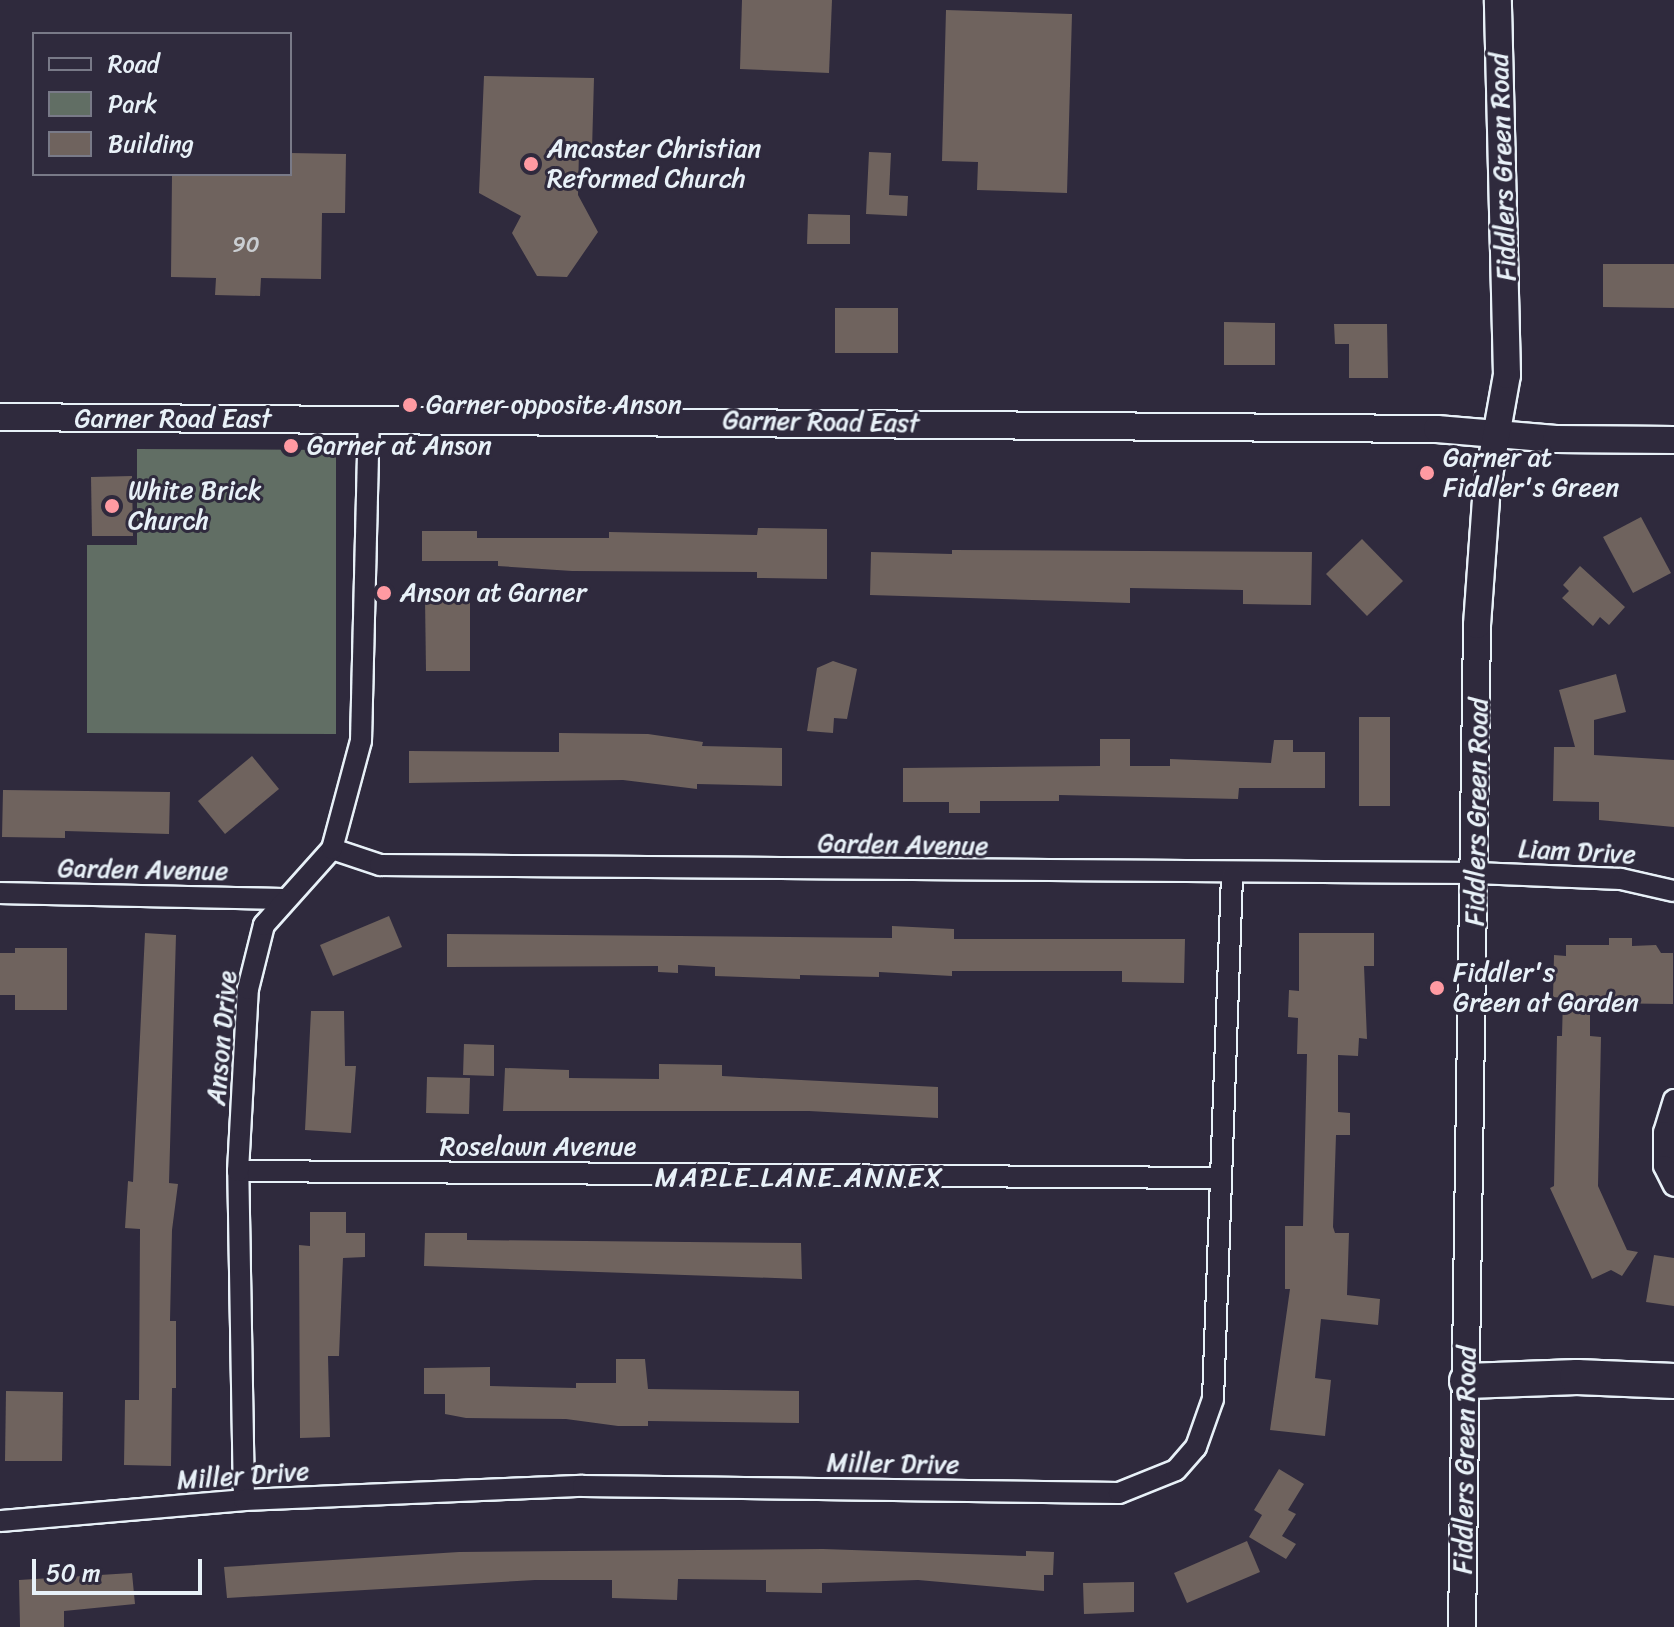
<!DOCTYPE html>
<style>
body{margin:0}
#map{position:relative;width:1674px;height:1627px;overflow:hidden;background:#2f2a3d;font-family:Sriracha,sans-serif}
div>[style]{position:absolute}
.green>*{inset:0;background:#616e64}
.building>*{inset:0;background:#6f635e}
.roads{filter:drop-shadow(2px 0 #e8f1f8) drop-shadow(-2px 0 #e8f1f8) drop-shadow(0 2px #e8f1f8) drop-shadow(0 -2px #e8f1f8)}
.street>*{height:20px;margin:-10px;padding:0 10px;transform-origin:10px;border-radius:10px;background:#2f2a3d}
.secondary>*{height:26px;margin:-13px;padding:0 13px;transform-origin:13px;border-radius:13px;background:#2f2a3d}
.highway>*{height:34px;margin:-17px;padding:0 17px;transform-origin:17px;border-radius:17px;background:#2f2a3d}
.dots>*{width:22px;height:22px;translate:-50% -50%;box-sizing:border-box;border:4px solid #2f2a3d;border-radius:50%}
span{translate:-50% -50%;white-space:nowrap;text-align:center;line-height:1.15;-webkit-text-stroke:6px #2f2a3d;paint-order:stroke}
.number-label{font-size:22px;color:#caced2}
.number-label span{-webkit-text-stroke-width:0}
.poi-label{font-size:26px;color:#e8f1f8}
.left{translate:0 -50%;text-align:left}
.street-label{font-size:26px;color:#e8f1f8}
.neighbourhood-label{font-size:28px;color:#e8f1f8;letter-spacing:2px}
.legend{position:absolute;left:32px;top:32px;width:260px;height:144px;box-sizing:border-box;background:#2f2a3d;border:2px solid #797a88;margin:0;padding:10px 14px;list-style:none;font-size:24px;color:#e8f1f8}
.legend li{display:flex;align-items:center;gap:16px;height:40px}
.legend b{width:40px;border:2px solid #797a88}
.scale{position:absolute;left:32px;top:1559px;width:170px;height:36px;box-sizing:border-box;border:4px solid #e8f1f8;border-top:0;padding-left:10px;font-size:24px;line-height:28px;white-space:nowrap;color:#e8f1f8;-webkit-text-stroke:6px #2f2a3d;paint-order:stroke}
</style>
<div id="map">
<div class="green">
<div style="clip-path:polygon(137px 449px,336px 450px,336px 734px,87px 733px,87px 545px,137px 545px)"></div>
</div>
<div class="building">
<div style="clip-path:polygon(742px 0,832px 0,829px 73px,740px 69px)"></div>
<div style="clip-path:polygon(946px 10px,1072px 14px,1067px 193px,977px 190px,978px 162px,942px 161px)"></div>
<div style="clip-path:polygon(484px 76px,594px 78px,592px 150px,579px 150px,578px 195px,598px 232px,567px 277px,537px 276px,512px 233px,521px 216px,479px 193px)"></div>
<div style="clip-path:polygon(869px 152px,891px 153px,889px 195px,908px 196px,907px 216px,866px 214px)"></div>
<div style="clip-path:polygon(290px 153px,346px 154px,345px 213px,322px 213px,321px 279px,261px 278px,260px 296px,215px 295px,216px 278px,171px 277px,172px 174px,290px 174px)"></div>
<div style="clip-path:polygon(808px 214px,850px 215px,850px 244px,807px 244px)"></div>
<div style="clip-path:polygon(1603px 264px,1674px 264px,1674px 308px,1603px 307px)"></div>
<div style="clip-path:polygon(835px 308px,898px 308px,898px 353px,835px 353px)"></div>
<div style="clip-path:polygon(1224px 322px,1275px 323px,1275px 365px,1224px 365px)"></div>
<div style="clip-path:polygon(1334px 324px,1387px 324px,1388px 378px,1349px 378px,1349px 344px,1335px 344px)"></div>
<div style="clip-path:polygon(132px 476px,133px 536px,92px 536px,91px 477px)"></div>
<div style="clip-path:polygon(1641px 517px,1671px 573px,1633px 593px,1603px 537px)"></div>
<div style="clip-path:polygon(758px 528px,827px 529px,827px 579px,757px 578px,757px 572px,572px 571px,498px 566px,498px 561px,422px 561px,422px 531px,477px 531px,477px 538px,609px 538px,609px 532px,757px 535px)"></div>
<div style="clip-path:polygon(1362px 539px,1403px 581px,1367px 616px,1326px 574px)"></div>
<div style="clip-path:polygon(952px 550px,1312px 552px,1311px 605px,1243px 604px,1243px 590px,1130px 588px,1130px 603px,870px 595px,871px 552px,952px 554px)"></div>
<div style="clip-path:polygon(1580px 566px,1625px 607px,1609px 625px,1600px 617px,1593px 626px,1562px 598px,1569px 591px,1563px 585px)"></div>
<div style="clip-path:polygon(425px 598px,470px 598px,470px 671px,426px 671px)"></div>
<div style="clip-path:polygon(833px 661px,857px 669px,847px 719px,834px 718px,833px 733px,807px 731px,817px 668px)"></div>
<div style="clip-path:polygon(1616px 674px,1626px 712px,1594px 720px,1594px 755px,1674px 760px,1674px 827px,1599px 820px,1599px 802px,1553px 801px,1554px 747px,1575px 747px,1559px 690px)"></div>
<div style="clip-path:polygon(1359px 717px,1390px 717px,1390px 806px,1359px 806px)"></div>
<div style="clip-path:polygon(559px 733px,648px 734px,703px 742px,702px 746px,782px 748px,782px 786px,697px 784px,697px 789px,623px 780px,409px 783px,409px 751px,559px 752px)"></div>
<div style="clip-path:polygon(1100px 739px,1130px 739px,1130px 766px,1170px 766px,1170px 759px,1271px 763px,1274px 740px,1293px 740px,1293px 752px,1325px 752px,1325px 788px,1239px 788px,1238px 799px,1059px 795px,1059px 801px,980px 801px,980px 813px,949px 813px,949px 802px,903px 802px,903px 768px,1100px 766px)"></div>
<div style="clip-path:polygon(252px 756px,279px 789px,225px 834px,198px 801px)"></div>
<div style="clip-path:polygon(3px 790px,170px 792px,169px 834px,65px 831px,65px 838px,2px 837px)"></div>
<div style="clip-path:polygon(389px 916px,402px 947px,333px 976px,320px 945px)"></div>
<div style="clip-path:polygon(892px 926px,954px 929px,954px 939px,1185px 939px,1184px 983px,1122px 982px,1122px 971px,952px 971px,952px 976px,879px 972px,879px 977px,800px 975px,800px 979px,715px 976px,715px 967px,678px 965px,678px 973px,658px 972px,658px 966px,447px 967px,447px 934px,892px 938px)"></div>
<div style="clip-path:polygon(145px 933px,176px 935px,169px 1183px,178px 1184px,172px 1230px,170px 1321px,176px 1321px,176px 1388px,172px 1388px,171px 1466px,124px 1465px,125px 1400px,139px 1400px,140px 1229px,125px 1228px,128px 1181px,133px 1182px)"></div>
<div style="clip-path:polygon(1299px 933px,1374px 933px,1374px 966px,1364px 966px,1367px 1039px,1359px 1038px,1358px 1056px,1338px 1055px,1338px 1112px,1350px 1113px,1350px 1135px,1336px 1135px,1333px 1227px,1335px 1233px,1349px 1233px,1347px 1295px,1380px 1299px,1378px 1325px,1321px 1319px,1315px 1378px,1331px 1380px,1325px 1436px,1270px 1430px,1290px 1289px,1285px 1289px,1285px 1226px,1303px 1226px,1307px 1054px,1297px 1054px,1298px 1018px,1288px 1017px,1289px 990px,1299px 991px)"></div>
<div style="clip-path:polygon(1609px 938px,1632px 938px,1632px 946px,1656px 945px,1661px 953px,1673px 953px,1673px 1004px,1590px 1003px,1590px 1036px,1601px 1037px,1598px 1186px,1627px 1250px,1638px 1252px,1622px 1276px,1611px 1270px,1592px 1279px,1550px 1188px,1554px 1186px,1557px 1036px,1562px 1036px,1563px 998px,1553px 997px,1554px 955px,1566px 956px,1566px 945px,1609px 945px)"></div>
<div style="clip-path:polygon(15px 948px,67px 948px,67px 1010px,15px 1010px,15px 995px,0 995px,0 953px,15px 953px)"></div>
<div style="clip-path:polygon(311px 1011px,344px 1011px,345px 1066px,356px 1066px,351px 1133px,305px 1130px)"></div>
<div style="clip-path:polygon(464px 1044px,494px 1045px,494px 1076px,463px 1075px)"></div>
<div style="clip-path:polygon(659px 1064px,722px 1065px,722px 1076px,938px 1087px,938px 1118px,809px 1111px,503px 1111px,505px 1068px,569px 1070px,569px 1078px,659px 1079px)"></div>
<div style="clip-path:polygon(427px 1077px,470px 1078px,469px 1114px,426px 1113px)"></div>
<div style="clip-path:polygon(310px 1212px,346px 1212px,346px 1233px,365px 1233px,365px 1257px,343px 1258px,339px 1356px,328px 1356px,330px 1437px,300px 1438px,299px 1245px,310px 1246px)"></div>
<div style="clip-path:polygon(425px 1233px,467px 1233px,467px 1240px,801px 1243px,802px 1279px,424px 1266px)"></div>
<div style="clip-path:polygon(1654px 1255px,1674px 1258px,1674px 1306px,1646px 1302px)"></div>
<div style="clip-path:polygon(616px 1359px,645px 1359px,648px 1389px,799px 1391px,799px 1423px,648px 1421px,648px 1426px,618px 1426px,566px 1419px,466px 1418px,445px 1414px,445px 1394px,424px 1394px,424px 1368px,490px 1367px,490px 1386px,576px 1388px,576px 1383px,616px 1383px)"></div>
<div style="clip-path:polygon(6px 1391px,63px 1392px,62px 1461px,5px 1461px)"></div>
<div style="clip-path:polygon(1279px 1469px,1304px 1484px,1288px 1510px,1296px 1514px,1282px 1536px,1296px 1544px,1286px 1559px,1249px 1537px,1262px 1515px,1254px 1510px)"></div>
<div style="clip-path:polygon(1247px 1541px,1260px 1572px,1187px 1603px,1174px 1573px)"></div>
<div style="clip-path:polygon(823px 1549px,1026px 1556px,1026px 1551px,1054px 1552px,1053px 1575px,1044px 1575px,1044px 1591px,918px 1580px,822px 1583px,822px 1593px,766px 1592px,766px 1580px,678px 1579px,677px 1600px,612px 1598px,612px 1580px,535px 1580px,227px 1598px,224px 1567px,459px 1552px)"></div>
<div style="clip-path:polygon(132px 1573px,135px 1604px,64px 1611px,64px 1627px,20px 1627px,19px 1580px)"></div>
<div style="clip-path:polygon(1134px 1582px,1134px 1612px,1084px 1614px,1083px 1583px)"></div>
</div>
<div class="roads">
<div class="street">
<div style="left:332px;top:849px;width:51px;rotate:18.4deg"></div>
<div style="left:380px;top:865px;width:1096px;rotate:0.42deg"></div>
<div style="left:1476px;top:873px;width:145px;rotate:2.4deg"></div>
<div style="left:1621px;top:879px;width:54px;rotate:12.8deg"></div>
<div style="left:0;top:893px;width:285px;rotate:1.2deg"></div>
<div style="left:1674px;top:1100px;width:34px;rotate:107deg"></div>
<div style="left:1664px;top:1132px;width:34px;rotate:90deg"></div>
<div style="left:1664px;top:1166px;width:22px;rotate:63deg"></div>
<div style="left:238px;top:1171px;width:983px;rotate:0.41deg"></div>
<div style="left:244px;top:1500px;width:329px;rotate:-91deg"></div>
<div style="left:238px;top:1171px;width:182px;rotate:-86.9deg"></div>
<div style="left:248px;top:989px;width:66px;rotate:-76deg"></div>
<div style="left:264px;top:925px;width:102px;rotate:-48.2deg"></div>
<div style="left:332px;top:849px;width:112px;rotate:-75deg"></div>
<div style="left:361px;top:741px;width:320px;rotate:-88.6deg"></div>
<div style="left:0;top:1521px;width:245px;rotate:-4.9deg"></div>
<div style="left:244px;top:1500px;width:339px;rotate:-2.4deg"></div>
<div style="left:583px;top:1486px;width:536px;rotate:0.75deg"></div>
<div style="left:1119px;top:1493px;width:61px;rotate:-22deg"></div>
<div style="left:1176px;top:1470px;width:30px;rotate:-49deg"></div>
<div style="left:1196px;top:1447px;width:51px;rotate:-70.5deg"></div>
<div style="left:1213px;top:1399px;width:524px;rotate:-87.92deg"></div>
</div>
<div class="secondary">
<div style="left:0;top:417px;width:1437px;rotate:0.48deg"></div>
<div style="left:1437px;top:429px;width:119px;rotate:4.8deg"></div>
<div style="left:1556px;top:439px;width:118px;rotate:0.5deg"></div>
<div style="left:1462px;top:1627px;width:1002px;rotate:-89.14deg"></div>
<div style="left:1477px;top:625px;width:138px;rotate:-85.9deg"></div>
<div style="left:1487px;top:487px;width:114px;rotate:-79.9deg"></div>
<div style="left:1507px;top:375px;width:375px;rotate:-91.4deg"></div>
</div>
<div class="highway">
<div style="left:1467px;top:1381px;width:110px;rotate:-2.1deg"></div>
<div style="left:1577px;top:1377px;width:97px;rotate:2.4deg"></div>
</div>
</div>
<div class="dots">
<div style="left:531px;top:164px;background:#ff9aa2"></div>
<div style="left:410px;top:405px;background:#ff9aa2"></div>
<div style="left:291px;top:446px;background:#ff9aa2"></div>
<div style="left:1427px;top:473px;background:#ff9aa2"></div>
<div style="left:112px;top:506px;background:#ff9aa2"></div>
<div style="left:384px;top:593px;background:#ff9aa2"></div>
<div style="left:1437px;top:988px;background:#ff9aa2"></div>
</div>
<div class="number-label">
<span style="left:246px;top:245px">90</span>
</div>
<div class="poi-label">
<span class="left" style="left:547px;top:164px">Ancaster Christian<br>Reformed Church</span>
<span class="left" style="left:426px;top:405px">Garner opposite Anson</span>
<span class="left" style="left:307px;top:446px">Garner at Anson</span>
<span class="left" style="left:1443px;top:473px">Garner at<br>Fiddler's Green</span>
<span class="left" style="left:128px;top:506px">White Brick<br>Church</span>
<span class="left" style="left:400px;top:593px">Anson at Garner</span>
<span class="left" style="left:1453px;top:988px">Fiddler's<br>Green at Garden</span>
</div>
<div class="street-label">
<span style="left:1503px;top:167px;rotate:-92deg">Fiddlers Green Road</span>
<span style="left:173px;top:419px">Garner Road East</span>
<span style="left:821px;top:422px;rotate:1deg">Garner Road East</span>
<span style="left:1477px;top:812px;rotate:-89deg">Fiddlers Green Road</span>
<span style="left:903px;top:845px;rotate:1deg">Garden Avenue</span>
<span style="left:1577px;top:852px;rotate:3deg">Liam Drive</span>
<span style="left:143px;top:870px;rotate:1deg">Garden Avenue</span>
<span style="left:222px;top:1038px;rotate:-85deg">Anson Drive</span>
<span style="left:538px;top:1147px">Roselawn Avenue</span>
<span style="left:1465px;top:1460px;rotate:-89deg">Fiddlers Green Road</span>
<span style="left:893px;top:1464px;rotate:1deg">Miller Drive</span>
<span style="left:243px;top:1476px;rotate:-4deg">Miller Drive</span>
</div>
<div class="neighbourhood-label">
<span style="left:800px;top:1177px">MAPLE LANE ANNEX</span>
</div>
<ul class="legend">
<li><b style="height:10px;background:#2f2a3d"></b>Road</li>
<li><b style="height:22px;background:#616e64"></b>Park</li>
<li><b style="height:22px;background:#6f635e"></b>Building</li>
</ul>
<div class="scale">50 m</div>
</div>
